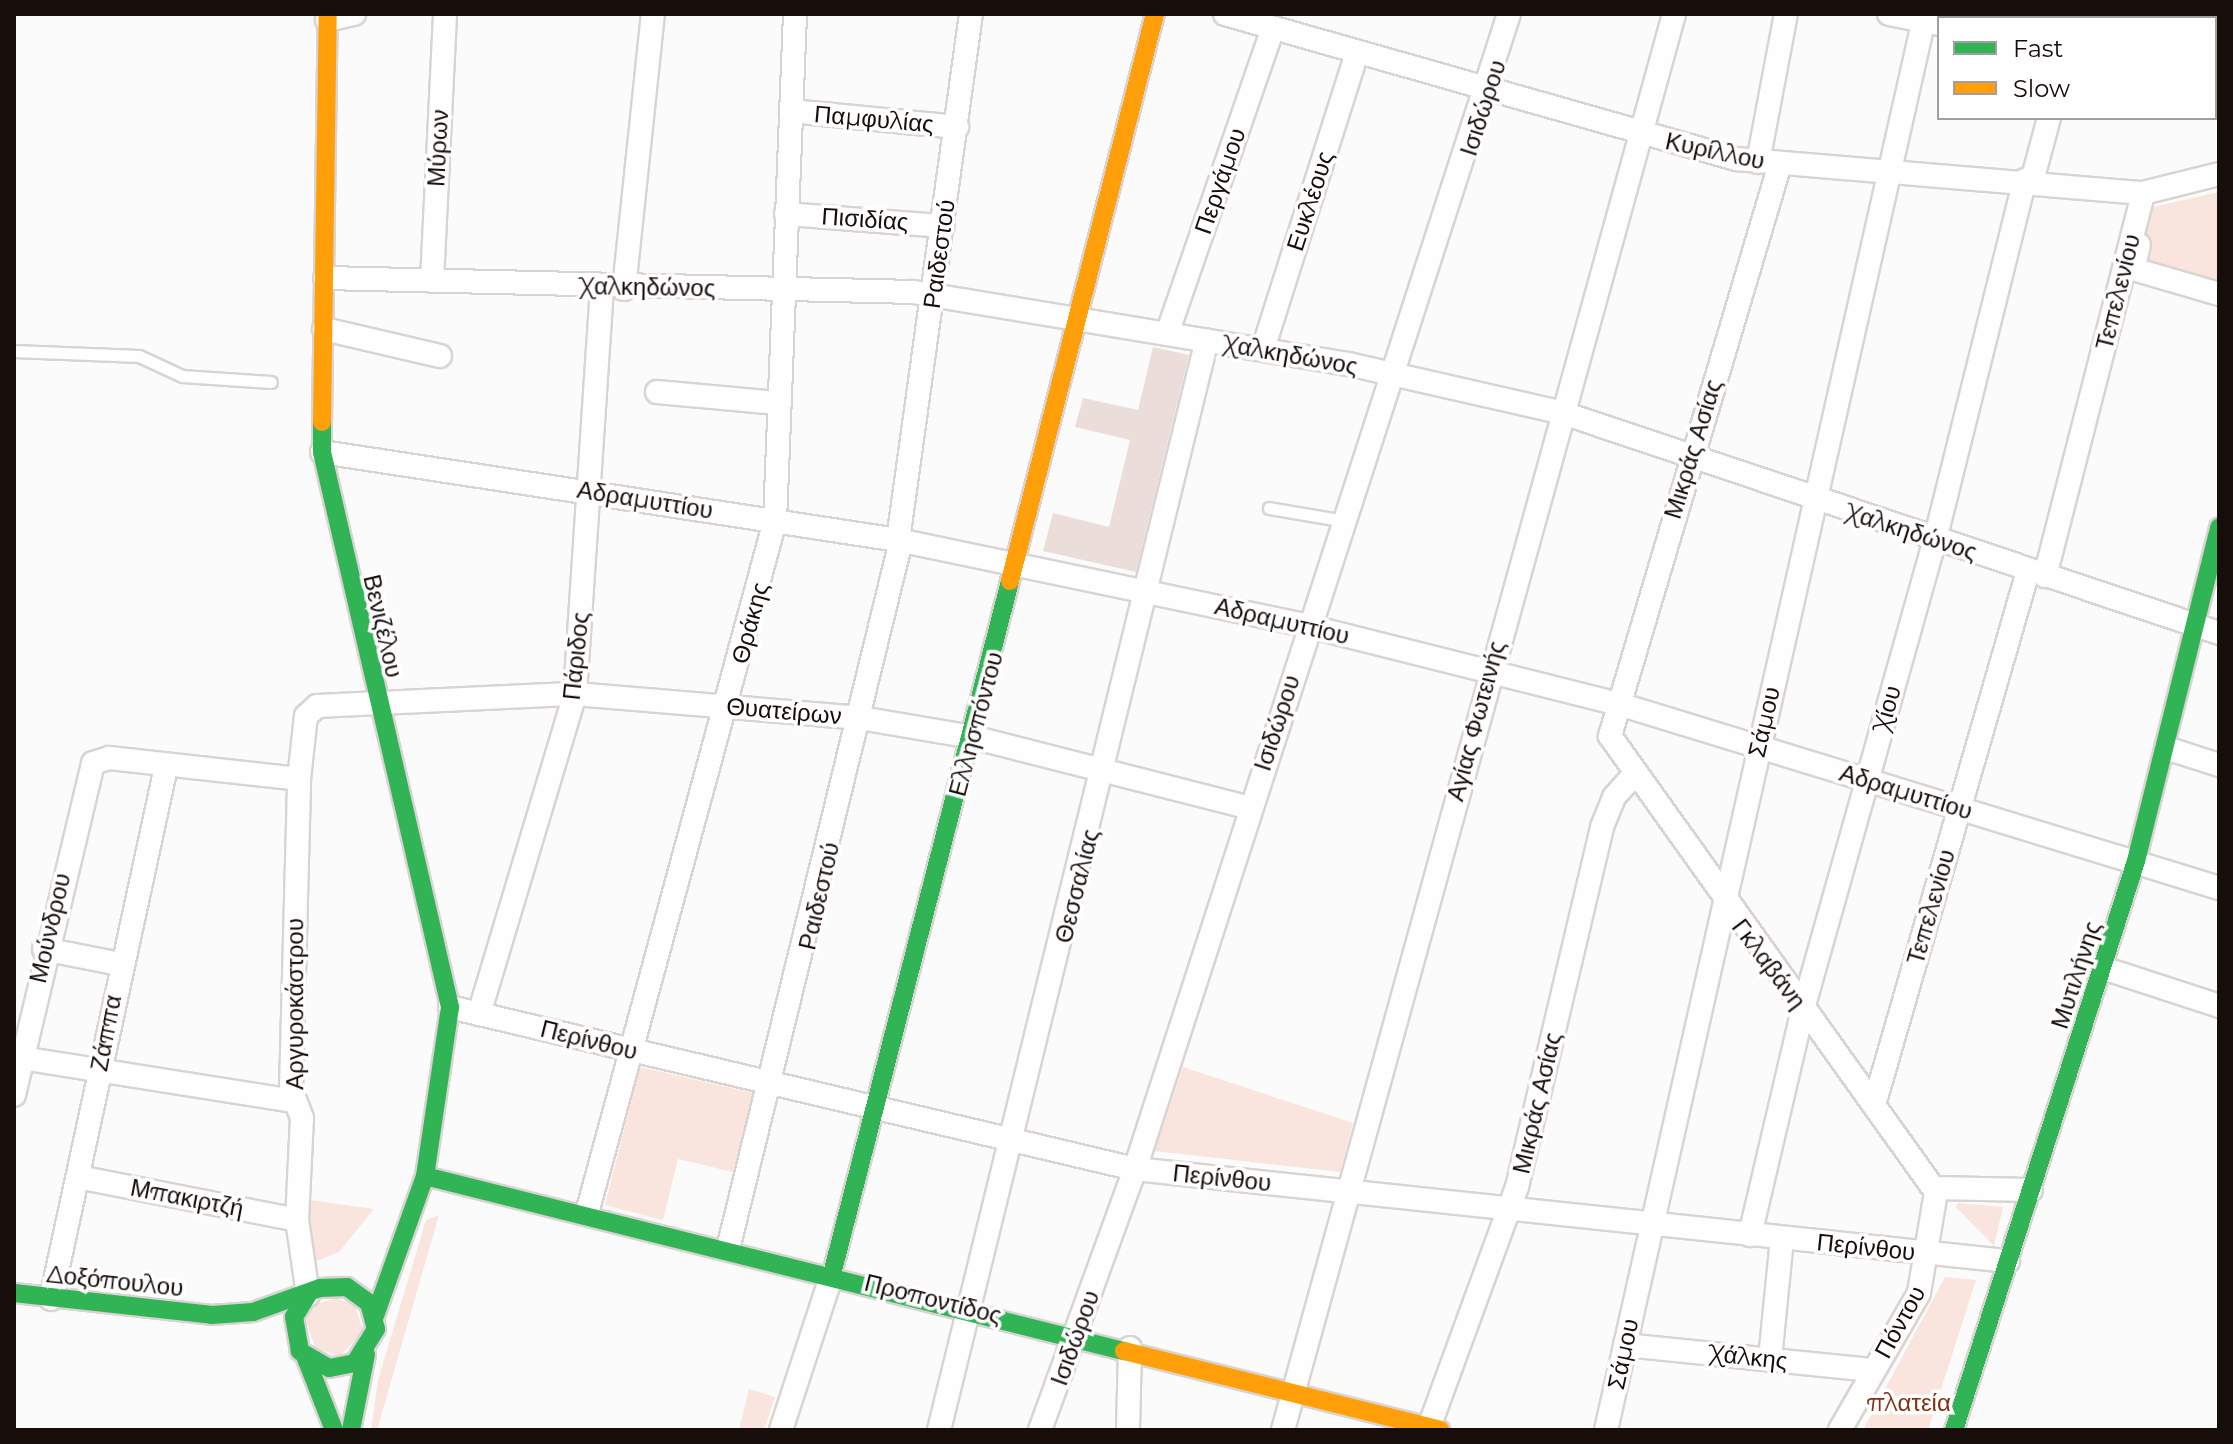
<!DOCTYPE html>
<meta charset="utf-8">
<style>
body{margin:0}
#map{position:relative;width:2233px;height:1444px;overflow:hidden;background:#fbfbfb;font-family:Montserrat,sans-serif}
div>[style]{position:absolute}
.green>*{inset:0;background:#f9e4de}
.building>*{inset:0;background:#ebddd9}
.roads{filter:drop-shadow(2px 0 #d9d4d2) drop-shadow(-2px 0 #d9d4d2) drop-shadow(0 2px #d9d4d2) drop-shadow(0 -2px #d9d4d2)}
.lane>*{height:11px;margin:-5.5px;padding:0 5.5px;transform-origin:5.5px;border-radius:5.5px;background:#fefefe}
.street>*{height:22px;margin:-11px;padding:0 11px;transform-origin:11px;border-radius:11px;background:#fefefe}
.fast>*{height:18px;margin:-9px;padding:0 9px;transform-origin:9px;border-radius:9px;background:#30b455}
.slow>*{height:18px;margin:-9px;padding:0 9px;transform-origin:9px;border-radius:9px;background:#ff9f0a}
span{translate:-50% -50%;white-space:nowrap;text-align:center;line-height:1.15;-webkit-text-stroke:7px #fff;paint-order:stroke}
.street-label{font-size:24px;color:#170d0a}
.park-label{font-size:24px;color:#7e3115}
.frame{position:absolute;inset:0;border:16px solid #170d0a;pointer-events:none}
.legend{position:absolute;left:1937px;top:16px;width:280px;height:104px;box-sizing:border-box;background:#fff;border:2px solid #a29e9d;margin:0;padding:10px 14px;list-style:none;font-size:24px;color:#170d0a}
.legend li{display:flex;align-items:center;gap:16px;height:40px}
.legend b{width:40px;border:2px solid #a29e9d}
</style>
<div id="map">
<div class="green">
<div style="clip-path:polygon(2219px 192px,2219px 290px,2137px 267px,2153px 207px)"></div>
<div style="clip-path:polygon(640px 1067px,753px 1093px,733px 1172px,678px 1159px,663px 1220px,605px 1205px)"></div>
<div style="clip-path:polygon(1183px 1067px,1353px 1123px,1340px 1172px,1155px 1151px)"></div>
<div style="clip-path:polygon(309px 1200px,374px 1209px,339px 1252px,314px 1262px)"></div>
<div style="clip-path:polygon(1958px 1203px,2003px 1207px,1994px 1246px,1956px 1207px)"></div>
<div style="clip-path:polygon(439px 1215px,377px 1430px,371px 1430px,378px 1380px,426px 1220px)"></div>
<div style="clip-path:polygon(1945px 1277px,1976px 1280px,1928px 1430px,1863px 1430px)"></div>
<div style="clip-path:polygon(336px 1298px,354px 1305px,364px 1331px,340px 1356px,315px 1348px,306px 1320px,317px 1304px)"></div>
<div style="clip-path:polygon(749px 1389px,775px 1397px,764px 1430px,739px 1430px)"></div>
</div>
<div class="building">
<div style="clip-path:polygon(1153px 347px,1189px 355px,1136px 572px,1043px 551px,1053px 513px,1109px 527px,1130px 440px,1075px 427px,1083px 398px,1138px 410px)"></div>
</div>
<div class="roads">
<div class="lane">
<div style="left:14px;top:351px;width:125px;rotate:2.3deg"></div>
<div style="left:139px;top:356px;width:47px;rotate:24.9deg"></div>
<div style="left:182px;top:376px;width:89px;rotate:3.9deg"></div>
<div style="left:1269px;top:508px;width:77px;rotate:9.7deg"></div>
</div>
<div class="street">
<div style="left:1225px;top:14px;width:531px;rotate:15.84deg"></div>
<div style="left:1736px;top:159px;width:408px;rotate:4.8deg"></div>
<div style="left:2143px;top:193px;width:78px;rotate:-14deg"></div>
<div style="left:1889px;top:14px;width:51px;rotate:11.3deg"></div>
<div style="left:2076px;top:18px;width:4px;rotate:-76deg"></div>
<div style="left:327px;top:20px;width:28px;rotate:-13deg"></div>
<div style="left:2215px;top:69px;width:4px"></div>
<div style="left:791px;top:111px;width:167px;rotate:5.5deg"></div>
<div style="left:1758px;top:162px;width:151px;rotate:-79.3deg"></div>
<div style="left:1780px;top:164px;width:597px;rotate:106.55deg"></div>
<div style="left:1610px;top:736px;width:561px;rotate:54.44deg"></div>
<div style="left:1936px;top:1192px;width:102px;rotate:99.6deg"></div>
<div style="left:1919px;top:1293px;width:158px;rotate:120deg"></div>
<div style="left:2032px;top:181px;width:65px;rotate:-74.9deg"></div>
<div style="left:786px;top:214px;width:157px;rotate:4.4deg"></div>
<div style="left:2139px;top:245px;width:25px;rotate:104deg"></div>
<div style="left:2133px;top:269px;width:90px;rotate:16.2deg"></div>
<div style="left:325px;top:278px;width:588px;rotate:1.36deg"></div>
<div style="left:913px;top:292px;width:441px;rotate:9.4deg"></div>
<div style="left:1348px;top:364px;width:217px;rotate:12.8deg"></div>
<div style="left:1560px;top:412px;width:695px;rotate:18.54deg"></div>
<div style="left:432px;top:281px;width:267px;rotate:-87.2deg"></div>
<div style="left:624px;top:289px;width:277px;rotate:-84deg"></div>
<div style="left:324px;top:329px;width:119px;rotate:13.1deg"></div>
<div style="left:1167px;top:334px;width:324px;rotate:-70.9deg"></div>
<div style="left:1263px;top:349px;width:311px;rotate:-72.4deg"></div>
<div style="left:657px;top:392px;width:121px;rotate:5.2deg"></div>
<div style="left:322px;top:452px;width:583px;rotate:8.69deg"></div>
<div style="left:898px;top:540px;width:419px;rotate:11.8deg"></div>
<div style="left:1308px;top:626px;width:321px;rotate:14.1deg"></div>
<div style="left:1619px;top:704px;width:628px;rotate:17.05deg"></div>
<div style="left:898px;top:540px;width:531px;rotate:-82.1deg"></div>
<div style="left:2045px;top:576px;width:395px;rotate:-75.6deg"></div>
<div style="left:2166px;top:748px;width:56px;rotate:17.8deg"></div>
<div style="left:44px;top:949px;width:77px;rotate:11.2deg"></div>
<div style="left:2103px;top:968px;width:122px;rotate:18.1deg"></div>
<div style="left:450px;top:1007px;width:704px;rotate:13.31deg"></div>
<div style="left:1135px;top:1169px;width:878px;rotate:6.02deg"></div>
<div style="left:479px;top:1014px;width:334px;rotate:-73.3deg"></div>
<div style="left:575px;top:694px;width:409px;rotate:-86.2deg"></div>
<div style="left:22px;top:1058px;width:276px;rotate:9deg"></div>
<div style="left:14px;top:1095px;width:341px;rotate:-76.6deg"></div>
<div style="left:93px;top:763px;width:17px;rotate:-17deg"></div>
<div style="left:109px;top:758px;width:191px;rotate:6.3deg"></div>
<div style="left:1874px;top:1105px;width:556px;rotate:-73.91deg"></div>
<div style="left:78px;top:1177px;width:223px;rotate:11.1deg"></div>
<div style="left:1934px;top:1188px;width:97px;rotate:1.2deg"></div>
<div style="left:587px;top:1213px;width:717px;rotate:-74.8deg"></div>
<div style="left:775px;top:521px;width:507px;rotate:-87.74deg"></div>
<div style="left:1750px;top:1235px;width:232px;rotate:-76.8deg"></div>
<div style="left:1803px;top:1009px;width:487px;rotate:-74.3deg"></div>
<div style="left:1935px;top:540px;width:371px;rotate:-76deg"></div>
<div style="left:728px;top:1249px;width:729px;rotate:-76.27deg"></div>
<div style="left:308px;top:1295px;width:76px;rotate:-98.3deg"></div>
<div style="left:297px;top:1220px;width:102px;rotate:-87.2deg"></div>
<div style="left:302px;top:1118px;width:30px;rotate:-111deg"></div>
<div style="left:291px;top:1090px;width:311px;rotate:-88.5deg"></div>
<div style="left:299px;top:779px;width:63px;rotate:-83.7deg"></div>
<div style="left:306px;top:716px;width:15px;rotate:-42deg"></div>
<div style="left:317px;top:706px;width:258px;rotate:-2.7deg"></div>
<div style="left:575px;top:694px;width:286px;rotate:4.8deg"></div>
<div style="left:860px;top:718px;width:114px;rotate:9.6deg"></div>
<div style="left:972px;top:737px;width:287px;rotate:14.3deg"></div>
<div style="left:51px;top:1299px;width:544px;rotate:-77.8deg"></div>
<div style="left:1625px;top:1345px;width:249px;rotate:5.8deg"></div>
<div style="left:1770px;top:1359px;width:121px;rotate:-84.3deg"></div>
<div style="left:781px;top:1430px;width:164px;rotate:-71.9deg"></div>
<div style="left:939px;top:1430px;width:1122px;rotate:-76.19deg"></div>
<div style="left:1040px;top:1430px;width:278px;rotate:-70deg"></div>
<div style="left:1135px;top:1169px;width:1214px;rotate:-72.06deg"></div>
<div style="left:1128px;top:1430px;width:82px;rotate:-88.6deg"></div>
<div style="left:1283px;top:1430px;width:1469px;rotate:-74.56deg"></div>
<div style="left:1428px;top:1430px;width:259px;rotate:-69.9deg"></div>
<div style="left:1517px;top:1187px;width:370px;rotate:-76.7deg"></div>
<div style="left:1602px;top:827px;width:32px;rotate:-68deg"></div>
<div style="left:1614px;top:797px;width:30px;rotate:-48deg"></div>
<div style="left:1606px;top:1430px;width:1451px;rotate:-77.3deg"></div>
</div>
<div class="fast">
<div style="left:322px;top:422px;width:30px;rotate:90deg"></div>
<div style="left:322px;top:452px;width:570px;rotate:77.01deg"></div>
<div style="left:450px;top:1007px;width:171px;rotate:98.4deg"></div>
<div style="left:425px;top:1176px;width:149px;rotate:109.7deg"></div>
<div style="left:425px;top:1176px;width:721px;rotate:14.06deg"></div>
<div style="left:832px;top:1274px;width:715px;rotate:-75.59deg"></div>
<div style="left:14px;top:1293px;width:199px;rotate:6.3deg"></div>
<div style="left:212px;top:1315px;width:41px;rotate:-4.2deg"></div>
<div style="left:253px;top:1312px;width:71px;rotate:-19.7deg"></div>
<div style="left:320px;top:1288px;width:27px;rotate:-2deg"></div>
<div style="left:347px;top:1287px;width:27px;rotate:36deg"></div>
<div style="left:369px;top:1303px;width:27px;rotate:75deg"></div>
<div style="left:376px;top:1329px;width:40px;rotate:122deg"></div>
<div style="left:355px;top:1363px;width:26px;rotate:169deg"></div>
<div style="left:329px;top:1368px;width:34px;rotate:-150deg"></div>
<div style="left:300px;top:1351px;width:35px;rotate:-100deg"></div>
<div style="left:294px;top:1317px;width:26px;rotate:-58deg"></div>
<div style="left:305px;top:1356px;width:79px;rotate:68.6deg"></div>
<div style="left:351px;top:1430px;width:77px;rotate:-78.8deg"></div>
<div style="left:1954px;top:1430px;width:597px;rotate:-72.26deg"></div>
<div style="left:2136px;top:861px;width:344px;rotate:-76deg"></div>
</div>
<div class="slow">
<div style="left:322px;top:422px;width:408px;rotate:-89.2deg"></div>
<div style="left:1010px;top:581px;width:585px;rotate:-75.66deg"></div>
<div style="left:1124px;top:1351px;width:326px;rotate:14deg"></div>
</div>
</div>
<div class="street-label">
<span style="left:1483px;top:108px;rotate:-72deg">Ισιδώρου</span>
<span style="left:874px;top:119px;rotate:5deg">Παμφυλίας</span>
<span style="left:438px;top:148px;rotate:-87deg">Μύρων</span>
<span style="left:1715px;top:151px;rotate:12deg">Κυρίλλου</span>
<span style="left:1220px;top:181px;rotate:-71deg">Περγάμου</span>
<span style="left:1310px;top:201px;rotate:-72deg">Ευκλέους</span>
<span style="left:865px;top:219px;rotate:4deg">Πισιδίας</span>
<span style="left:939px;top:254px;rotate:-82deg">Ραιδεστού</span>
<span style="left:648px;top:287px;rotate:1deg">Χαλκηδώνος</span>
<span style="left:2118px;top:292px;rotate:-76deg">Τεπελενίου</span>
<span style="left:1291px;top:355px;rotate:10deg">Χαλκηδώνος</span>
<span style="left:1693px;top:449px;rotate:-73deg">Μικράς Ασίας</span>
<span style="left:645px;top:500px;rotate:9deg">Αδραμυττίου</span>
<span style="left:1912px;top:532px;rotate:18deg">Χαλκηδώνος</span>
<span style="left:1282px;top:621px;rotate:13deg">Αδραμυττίου</span>
<span style="left:750px;top:623px;rotate:-75deg">Θράκης</span>
<span style="left:383px;top:626px;rotate:77deg">Βενιζέλου</span>
<span style="left:576px;top:656px;rotate:-84deg">Πάριδος</span>
<span style="left:1887px;top:708px;rotate:-74deg">Χίου</span>
<span style="left:784px;top:711px;rotate:5deg">Θυατείρων</span>
<span style="left:1476px;top:721px;rotate:-75deg">Αγίας Φωτεινής</span>
<span style="left:1764px;top:722px;rotate:-77deg">Σάμου</span>
<span style="left:1277px;top:723px;rotate:-72deg">Ισιδώρου</span>
<span style="left:976px;top:724px;rotate:-75deg">Ελλησπόντου</span>
<span style="left:1906px;top:792px;rotate:17deg">Αδραμυττίου</span>
<span style="left:1077px;top:886px;rotate:-76deg">Θεσσαλίας</span>
<span style="left:819px;top:896px;rotate:-77deg">Ραιδεστού</span>
<span style="left:1931px;top:907px;rotate:-74deg">Τεπελενίου</span>
<span style="left:50px;top:928px;rotate:-77deg">Μούνδρου</span>
<span style="left:1769px;top:964px;rotate:53deg">Γκλαβάνη</span>
<span style="left:2076px;top:975px;rotate:-72deg">Μυτιλήνης</span>
<span style="left:295px;top:1004px;rotate:-90deg">Αργυροκάστρου</span>
<span style="left:106px;top:1033px;rotate:-79deg">Ζάππα</span>
<span style="left:589px;top:1040px;rotate:14deg">Περίνθου</span>
<span style="left:1537px;top:1103px;rotate:-77deg">Μικράς Ασίας</span>
<span style="left:1222px;top:1178px;rotate:6deg">Περίνθου</span>
<span style="left:187px;top:1198px;rotate:11deg">Μπακιρτζή</span>
<span style="left:1866px;top:1247px;rotate:6deg">Περίνθου</span>
<span style="left:115px;top:1281px;rotate:6deg">Δοξόπουλου</span>
<span style="left:933px;top:1299px;rotate:14deg">Προποντίδος</span>
<span style="left:1900px;top:1322px;rotate:-61deg">Πόντου</span>
<span style="left:1075px;top:1338px;rotate:-70deg">Ισιδώρου</span>
<span style="left:1623px;top:1354px;rotate:-78deg">Σάμου</span>
<span style="left:1749px;top:1357px;rotate:6deg">Χάλκης</span>
</div>
<div class="park-label">
<span style="left:1909px;top:1403px">πλατεία</span>
</div>
<div class="frame"></div>
<ul class="legend">
<li><b style="height:10px;background:#30b455"></b>Fast</li>
<li><b style="height:10px;background:#ff9f0a"></b>Slow</li>
</ul>
</div>
